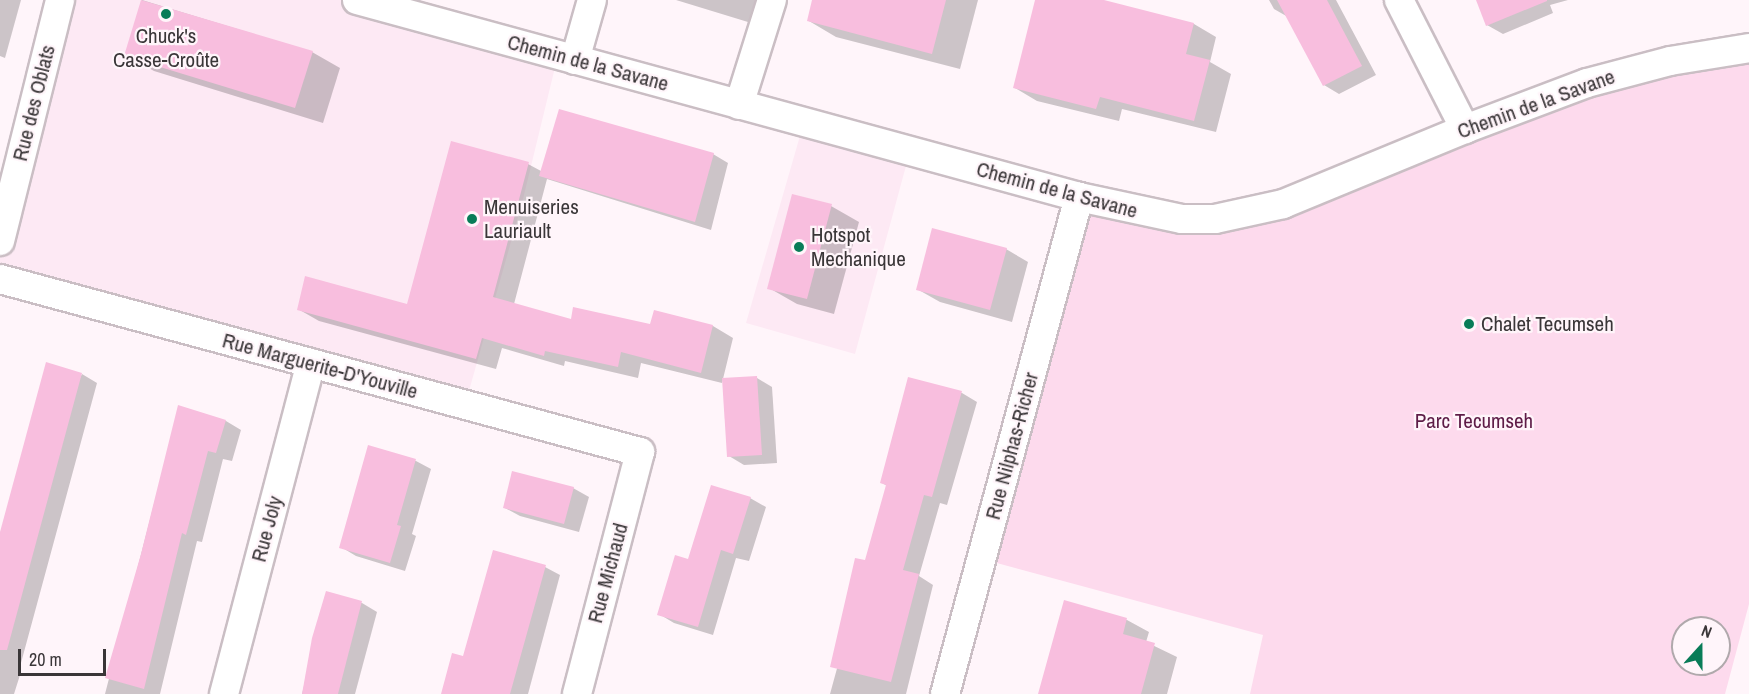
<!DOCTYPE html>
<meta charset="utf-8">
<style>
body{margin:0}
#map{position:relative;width:1749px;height:694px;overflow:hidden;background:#fff5fa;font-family:"Archivo Narrow",sans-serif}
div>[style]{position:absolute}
.built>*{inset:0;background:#fde9f4}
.green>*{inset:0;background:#fddaed}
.shadow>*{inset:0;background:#0003}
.building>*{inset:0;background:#f8bede}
.roads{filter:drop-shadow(2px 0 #cabec4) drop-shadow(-2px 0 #cabec4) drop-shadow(0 2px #cabec4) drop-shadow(0 -2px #cabec4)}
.minor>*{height:28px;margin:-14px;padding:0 14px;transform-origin:14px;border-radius:14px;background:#fff}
.dots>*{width:16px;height:16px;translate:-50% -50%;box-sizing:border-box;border:3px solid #fff5fa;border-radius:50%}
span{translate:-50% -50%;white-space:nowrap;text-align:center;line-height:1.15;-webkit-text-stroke:4.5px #fff5fa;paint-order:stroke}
.poi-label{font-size:21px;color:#3a3638}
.left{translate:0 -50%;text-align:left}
.street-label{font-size:21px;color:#3a3638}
.park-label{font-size:21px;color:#5e1c47}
.north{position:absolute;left:1671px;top:616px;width:60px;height:60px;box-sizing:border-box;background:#fff5fa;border:2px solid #b0a9ac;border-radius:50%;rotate:21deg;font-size:16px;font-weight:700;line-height:24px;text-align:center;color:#3a3638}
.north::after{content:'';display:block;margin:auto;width:21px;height:27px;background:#097c58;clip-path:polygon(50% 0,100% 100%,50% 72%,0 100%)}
.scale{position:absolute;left:18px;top:649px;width:88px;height:27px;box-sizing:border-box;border:3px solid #3a3638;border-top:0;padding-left:8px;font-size:18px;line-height:21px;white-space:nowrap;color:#3a3638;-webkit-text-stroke:4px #fff5fa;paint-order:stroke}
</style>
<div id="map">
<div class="built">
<div style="clip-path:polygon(60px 0,357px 0,558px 55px,523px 199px,465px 405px,0 279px,0 241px)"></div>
<div style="clip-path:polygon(804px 122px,910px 151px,855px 354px,746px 323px)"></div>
</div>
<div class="green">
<div style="clip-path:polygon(evenodd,1749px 48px,1749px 604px,1725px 694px,1250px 694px,1263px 635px,982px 559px,1079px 197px,1215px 219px,1465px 129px,1749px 48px,1683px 628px,1719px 628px,1719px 664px,1683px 664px,1683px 628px)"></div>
</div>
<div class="shadow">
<div style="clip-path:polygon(0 0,21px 0,5px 58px,0 56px)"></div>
<div style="clip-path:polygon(142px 0,312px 52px,340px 68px,323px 123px,154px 71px,126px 55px)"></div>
<div style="clip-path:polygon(676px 0,769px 0,761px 26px)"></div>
<div style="clip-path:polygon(814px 0,978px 0,960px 69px,836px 37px,809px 21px)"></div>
<div style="clip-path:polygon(1037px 0,1098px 0,1194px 24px,1216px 37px,1210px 62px,1231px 74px,1216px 132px,1122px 109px,1119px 121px,1037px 101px,1015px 88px)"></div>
<div style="clip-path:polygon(1269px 0,1336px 0,1376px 75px,1339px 94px,1324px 85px,1288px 17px,1274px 9px)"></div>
<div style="clip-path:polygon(1477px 0,1568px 0,1550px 5px,1553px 13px,1503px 34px,1487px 25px)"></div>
<div style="clip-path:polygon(713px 154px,728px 163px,711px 230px,547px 179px,514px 304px,572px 321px,651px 326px,655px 311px,713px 326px,733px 338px,722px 383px,641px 363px,638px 378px,565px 361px,564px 366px,502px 348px,496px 369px,319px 321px,298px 309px,408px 306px,528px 164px,541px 171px)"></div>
<div style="clip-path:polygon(831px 206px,859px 222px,834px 314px,797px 304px,769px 288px)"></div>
<div style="clip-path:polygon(1006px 249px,1028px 262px,1012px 322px,940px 302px,917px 289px)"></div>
<div style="clip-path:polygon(82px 374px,97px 383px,18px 674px,20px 675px,14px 694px,0 694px,0 537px)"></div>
<div style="clip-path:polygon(757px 378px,772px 387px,777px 463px,744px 465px,729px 456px)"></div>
<div style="clip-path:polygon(909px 378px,962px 393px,977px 402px,947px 505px,940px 503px,919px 576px,933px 585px,906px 694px,830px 694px,887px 486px,881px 482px)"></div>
<div style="clip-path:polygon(179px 407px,226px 421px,241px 430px,232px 461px,223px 459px,202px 542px,197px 541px,160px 694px,105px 694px)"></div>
<div style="clip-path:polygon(369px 447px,416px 461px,431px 469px,412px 534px,416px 536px,405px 571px,356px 556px,341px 547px)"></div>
<div style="clip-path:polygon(573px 488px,589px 497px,579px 532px,520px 516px,505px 508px)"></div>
<div style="clip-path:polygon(750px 498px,766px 507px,749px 561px,736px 558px,713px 635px,674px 623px,659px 614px,689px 561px)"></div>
<div style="clip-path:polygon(545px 567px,560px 575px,528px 694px,443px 694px,464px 658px)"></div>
<div style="clip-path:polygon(327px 593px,362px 603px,377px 612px,355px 694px,302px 694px)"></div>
<div style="clip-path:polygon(1065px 602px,1127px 620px,1149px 632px,1146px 642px,1177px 657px,1167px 694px,1047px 694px)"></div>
</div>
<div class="building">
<div style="clip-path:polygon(141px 0,313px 51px,295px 108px,124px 56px)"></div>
<div style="clip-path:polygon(812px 0,946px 0,932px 54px,807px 21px)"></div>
<div style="clip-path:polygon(1035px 0,1104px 0,1194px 23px,1186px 54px,1210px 60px,1194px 121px,1100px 97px,1096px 109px,1013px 88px)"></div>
<div style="clip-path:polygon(1277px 0,1327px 0,1362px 66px,1323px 86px)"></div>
<div style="clip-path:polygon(1476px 0,1547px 0,1547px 1px,1486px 26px)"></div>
<div style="clip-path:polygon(559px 109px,714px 153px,695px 222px,539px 176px)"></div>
<div style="clip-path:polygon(451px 141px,529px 162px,493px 297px,571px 319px,573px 307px,650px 324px,654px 310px,713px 325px,701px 373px,621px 352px,618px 367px,545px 351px,544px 356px,482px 338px,476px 359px,297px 310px,305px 276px,407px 304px)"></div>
<div style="clip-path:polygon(792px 194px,832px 204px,807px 299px,767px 289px)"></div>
<div style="clip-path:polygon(932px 228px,1007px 248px,990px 310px,916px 290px)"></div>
<div style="clip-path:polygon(46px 362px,82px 373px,7px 650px,0 650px,0 532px)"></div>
<div style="clip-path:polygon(757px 376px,762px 455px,727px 457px,722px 378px)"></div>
<div style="clip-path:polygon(908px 377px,962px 391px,932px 497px,924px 495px,903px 570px,919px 574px,891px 682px,830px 667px,855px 558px,865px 560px,886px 485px,880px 483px)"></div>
<div style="clip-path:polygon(178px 405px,226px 420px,216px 453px,208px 451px,186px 535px,182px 533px,144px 689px,105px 678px,141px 554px)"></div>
<div style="clip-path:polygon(368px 445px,416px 459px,397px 525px,401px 526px,390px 563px,339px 548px)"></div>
<div style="clip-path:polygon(512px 471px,574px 487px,564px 524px,503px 508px)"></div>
<div style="clip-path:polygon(711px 485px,751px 497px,733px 554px,721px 550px,698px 627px,657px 615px,675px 555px,688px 559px)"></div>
<div style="clip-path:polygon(493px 550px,546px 565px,510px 694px,441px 694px,452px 653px,463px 656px)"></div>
<div style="clip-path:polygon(326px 591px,362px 601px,338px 694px,302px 694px,312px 638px)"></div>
<div style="clip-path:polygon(1064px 600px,1127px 618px,1123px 634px,1155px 643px,1141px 694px,1038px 694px)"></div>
</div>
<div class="roads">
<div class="minor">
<div style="left:357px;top:0;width:748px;rotate:15.26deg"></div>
<div style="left:1079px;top:197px;width:105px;rotate:12.1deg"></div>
<div style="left:1182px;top:219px;width:33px"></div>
<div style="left:1215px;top:219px;width:70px;rotate:-12.4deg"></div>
<div style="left:1283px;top:204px;width:197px;rotate:-22.4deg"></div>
<div style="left:1465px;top:129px;width:130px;rotate:-20.7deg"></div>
<div style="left:1587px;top:83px;width:86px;rotate:-14.8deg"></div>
<div style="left:1670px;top:61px;width:80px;rotate:-9.3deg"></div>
<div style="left:1399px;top:0;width:145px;rotate:62.9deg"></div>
<div style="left:575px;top:60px;width:62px;rotate:-74.2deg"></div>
<div style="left:739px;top:105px;width:110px;rotate:-72.6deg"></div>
<div style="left:0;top:241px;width:248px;rotate:-76deg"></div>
<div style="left:0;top:279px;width:663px;rotate:15.13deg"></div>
<div style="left:640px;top:452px;width:250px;rotate:104.6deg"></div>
<div style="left:224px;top:694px;width:342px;rotate:-75.3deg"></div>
<div style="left:945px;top:694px;width:515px;rotate:-74.91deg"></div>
</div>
</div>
<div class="dots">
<div style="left:166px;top:14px;background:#097c58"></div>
<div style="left:472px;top:219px;background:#097c58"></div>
<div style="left:799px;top:247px;background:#097c58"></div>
<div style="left:1469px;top:324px;background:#097c58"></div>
</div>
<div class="poi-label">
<span style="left:166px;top:48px">Chuck's<br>Casse-Croûte</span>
<span class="left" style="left:484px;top:219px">Menuiseries<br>Lauriault</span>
<span class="left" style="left:811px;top:247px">Hotspot<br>Mechanique</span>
<span class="left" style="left:1481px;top:324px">Chalet Tecumseh</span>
</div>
<div class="street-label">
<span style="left:588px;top:63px;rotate:15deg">Chemin de la Savane</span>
<span style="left:34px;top:103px;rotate:-76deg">Rue des Oblats</span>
<span style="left:1536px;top:104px;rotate:-20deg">Chemin de la Savane</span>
<span style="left:1057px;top:190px;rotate:15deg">Chemin de la Savane</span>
<span style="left:320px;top:366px;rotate:15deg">Rue Marguerite-D'Youville</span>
<span style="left:1012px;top:446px;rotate:-75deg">Rue Nilphas-Richer</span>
<span style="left:267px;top:529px;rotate:-75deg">Rue Joly</span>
<span style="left:608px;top:573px;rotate:-75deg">Rue Michaud</span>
</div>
<div class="park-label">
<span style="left:1474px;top:421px">Parc Tecumseh</span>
</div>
<div class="north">N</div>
<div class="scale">20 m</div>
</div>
